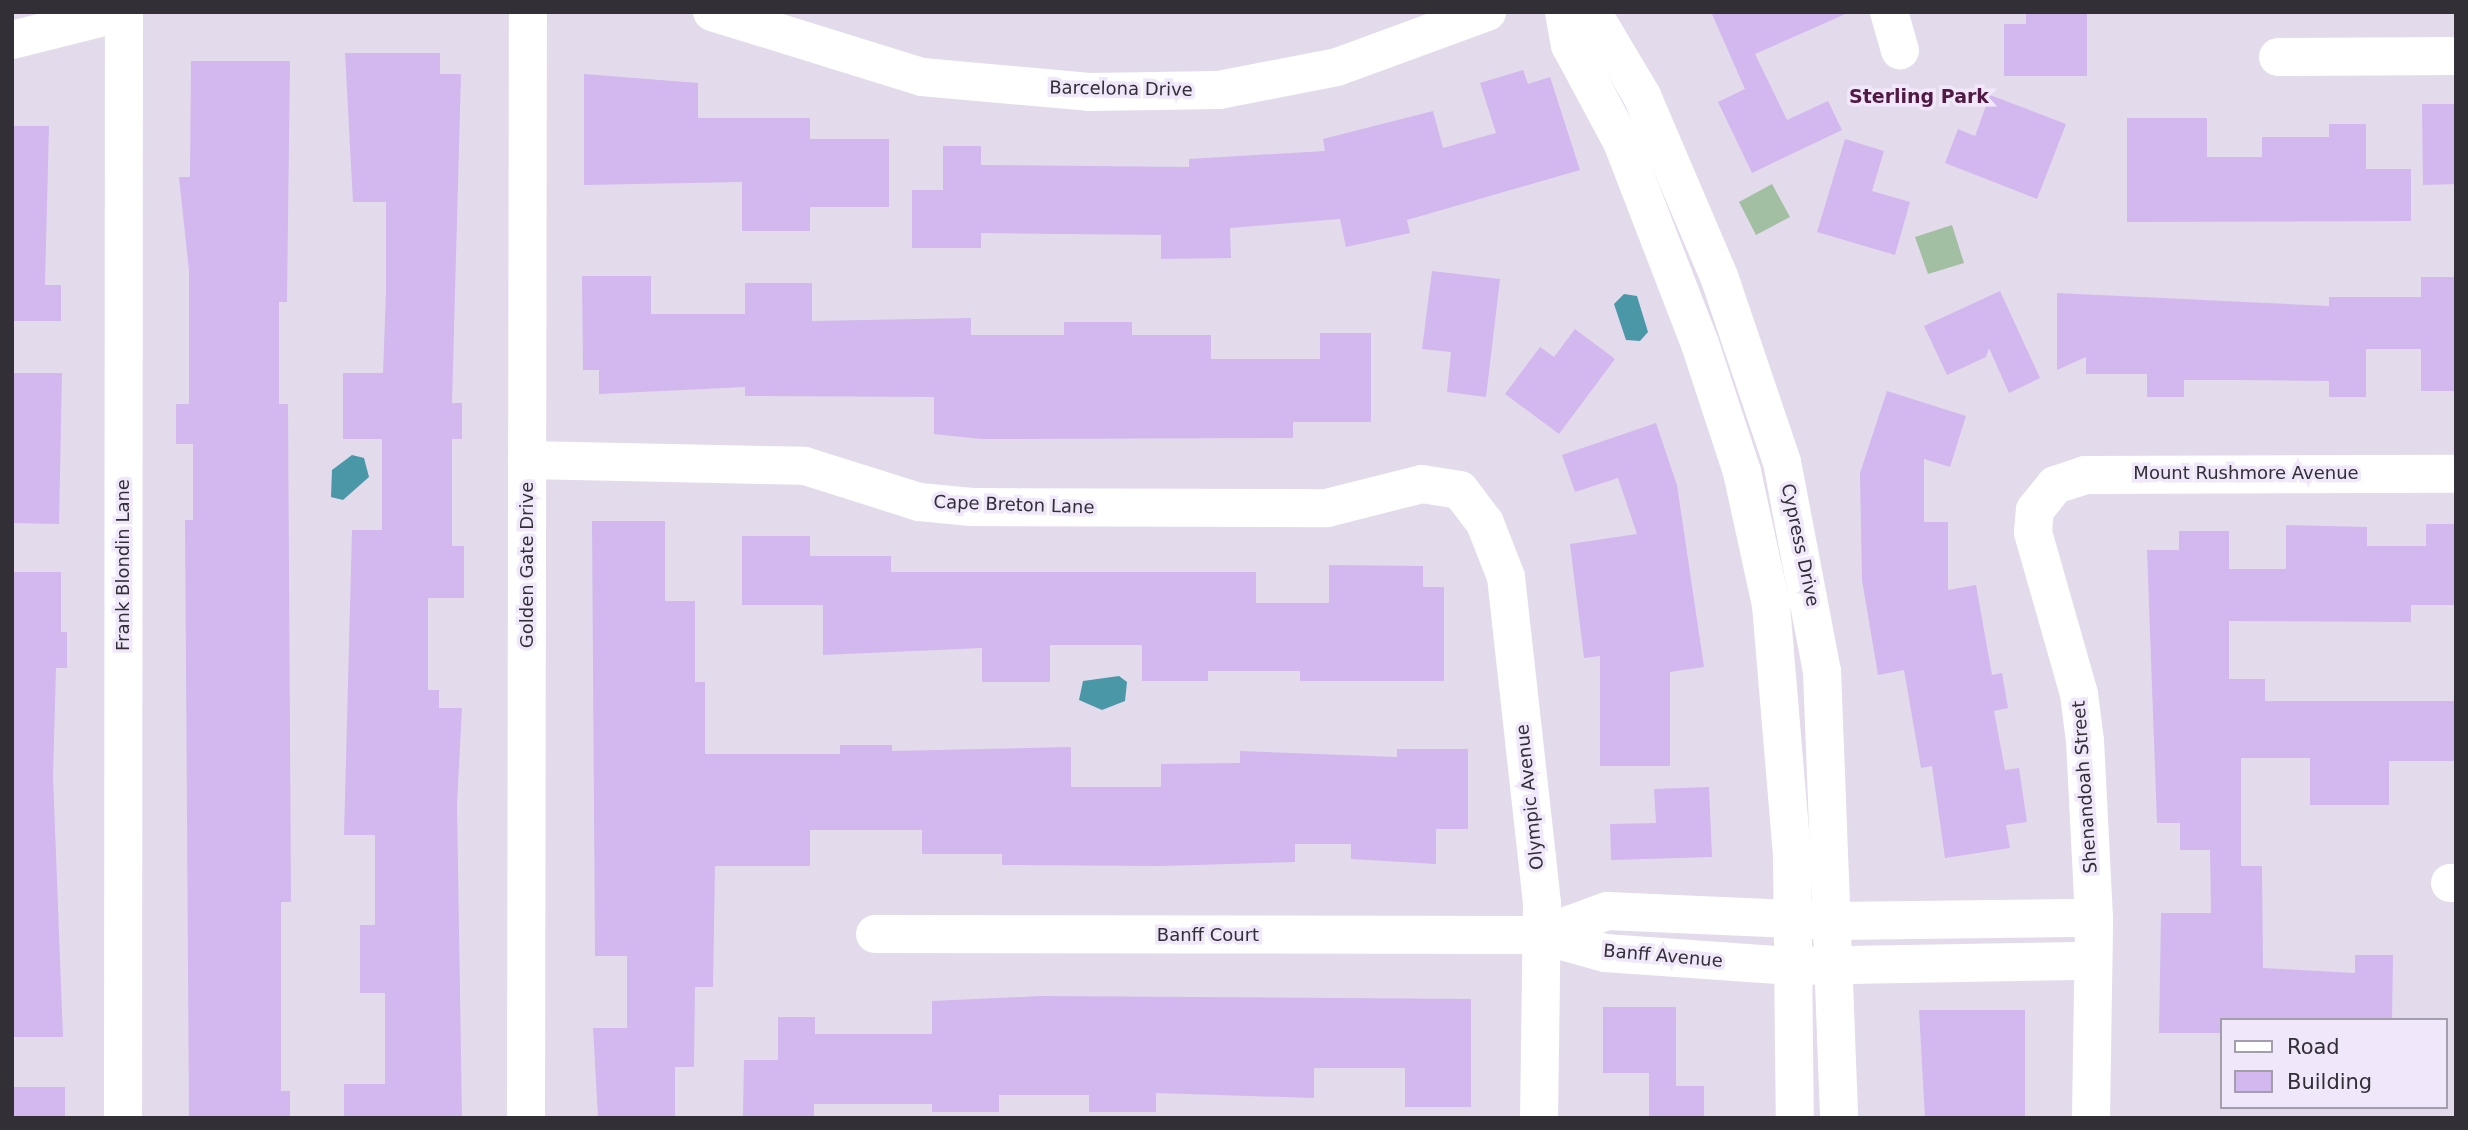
<!DOCTYPE html>
<style>
body{margin:0}
#map{position:relative;width:2468px;height:1130px;overflow:hidden;background:#e3dbec;font-family:"DejaVu Sans",sans-serif}
div>[style]{position:absolute}
.green>*{inset:0;background:#a3bfa3}
.water>*{inset:0;background:#4a97a8}
.building>*{inset:0;background:#d2b8ee}
.street>*{height:38px;margin:-19px;padding:0 19px;transform-origin:19px;border-radius:19px;background:#fff}
.secondary>*{height:38px;margin:-19px;padding:0 19px;transform-origin:19px;border-radius:19px;background:#fff}
span{translate:-50% -50%;white-space:nowrap;text-align:center;line-height:1.15;-webkit-text-stroke:7px #f0e8fa;paint-order:stroke}
.street-label{font-size:18px;color:#322f36}
.neighbourhood-label{font-size:19px;color:#511943;font-weight:700}
.frame{position:absolute;inset:0;border:14px solid #322f36;pointer-events:none}
.legend{position:absolute;left:2220px;top:1018px;width:228px;height:91px;box-sizing:border-box;background:#f0e8fa;border:2px solid #a49eac;margin:0;padding:9px 12px;list-style:none;font-size:21px;color:#322f36}
.legend li{display:flex;align-items:center;gap:14px;height:35px}
.legend b{width:35px;border:2px solid #a49eac}
</style>
<div id="map">
<div class="green">
<div style="clip-path:polygon(1772px 184px,1790px 217px,1756px 235px,1739px 202px)"></div>
<div style="clip-path:polygon(1952px 225px,1964px 263px,1928px 274px,1915px 237px)"></div>
</div>
<div class="water">
<div style="clip-path:polygon(1624px 294px,1637px 296px,1648px 332px,1640px 341px,1626px 340px,1614px 304px)"></div>
<div style="clip-path:polygon(352px 455px,364px 458px,369px 477px,343px 500px,331px 497px,332px 470px)"></div>
<div style="clip-path:polygon(1119px 676px,1127px 682px,1125px 701px,1102px 710px,1079px 700px,1083px 681px)"></div>
</div>
<div class="building">
<div style="clip-path:polygon(1711px 12px,1850px 12px,1755px 54px,1787px 120px,1828px 101px,1842px 130px,1752px 173px,1718px 102px,1745px 89px)"></div>
<div style="clip-path:polygon(2026px 12px,2087px 12px,2087px 76px,2004px 76px,2004px 24px,2026px 24px)"></div>
<div style="clip-path:polygon(345px 53px,440px 53px,440px 74px,461px 74px,452px 403px,462px 403px,462px 439px,452px 439px,452px 546px,464px 546px,464px 598px,428px 598px,428px 690px,439px 690px,439px 708px,462px 708px,457px 804px,462px 1118px,344px 1118px,344px 1084px,385px 1084px,385px 993px,360px 993px,360px 925px,375px 925px,375px 835px,344px 835px,352px 530px,382px 530px,382px 439px,343px 439px,343px 373px,383px 373px,386px 292px,386px 202px,353px 202px)"></div>
<div style="clip-path:polygon(191px 61px,290px 61px,287px 302px,279px 302px,279px 404px,288px 404px,291px 902px,281px 902px,281px 1091px,290px 1091px,290px 1118px,189px 1118px,185px 520px,193px 520px,193px 444px,176px 444px,176px 404px,189px 404px,189px 271px,179px 177px,190px 177px)"></div>
<div style="clip-path:polygon(1523px 70px,1528px 84px,1550px 77px,1580px 170px,1407px 220px,1410px 233px,1346px 247px,1340px 219px,1230px 228px,1231px 258px,1161px 259px,1161px 235px,981px 233px,981px 248px,912px 248px,912px 190px,943px 190px,943px 146px,981px 146px,981px 165px,1189px 167px,1189px 159px,1325px 151px,1323px 139px,1433px 111px,1443px 148px,1496px 133px,1480px 83px)"></div>
<div style="clip-path:polygon(584px 74px,698px 83px,698px 118px,810px 118px,810px 139px,889px 139px,889px 207px,810px 207px,810px 231px,742px 231px,742px 182px,584px 185px)"></div>
<div style="clip-path:polygon(1990px 95px,2066px 124px,2037px 199px,1945px 163px,1958px 129px,1975px 136px)"></div>
<div style="clip-path:polygon(2422px 104px,2456px 104px,2456px 184px,2423px 185px)"></div>
<div style="clip-path:polygon(2127px 118px,2207px 118px,2207px 157px,2262px 157px,2262px 137px,2329px 137px,2329px 124px,2366px 124px,2366px 169px,2411px 169px,2411px 221px,2127px 222px)"></div>
<div style="clip-path:polygon(12px 126px,49px 126px,45px 285px,61px 285px,61px 321px,12px 321px)"></div>
<div style="clip-path:polygon(1845px 139px,1884px 151px,1872px 191px,1910px 202px,1895px 255px,1817px 232px)"></div>
<div style="clip-path:polygon(1432px 271px,1500px 279px,1486px 397px,1447px 392px,1451px 352px,1422px 349px)"></div>
<div style="clip-path:polygon(582px 276px,651px 276px,651px 314px,745px 314px,745px 283px,812px 283px,812px 321px,971px 318px,971px 335px,1064px 335px,1064px 322px,1132px 322px,1132px 335px,1211px 335px,1211px 359px,1320px 359px,1320px 333px,1371px 333px,1371px 422px,1293px 422px,1293px 438px,981px 439px,934px 434px,934px 397px,745px 396px,745px 387px,599px 394px,599px 370px,583px 370px)"></div>
<div style="clip-path:polygon(2421px 277px,2456px 277px,2456px 391px,2421px 391px,2421px 349px,2366px 349px,2366px 397px,2329px 397px,2329px 381px,2240px 380px,2184px 380px,2184px 397px,2147px 397px,2147px 374px,2086px 374px,2086px 357px,2057px 370px,2057px 293px,2329px 306px,2329px 297px,2421px 297px)"></div>
<div style="clip-path:polygon(2000px 291px,2040px 378px,2009px 393px,1989px 348px,1986px 357px,1947px 375px,1924px 326px)"></div>
<div style="clip-path:polygon(1575px 329px,1615px 359px,1559px 434px,1505px 394px,1540px 347px,1554px 357px)"></div>
<div style="clip-path:polygon(12px 373px,62px 373px,59px 524px,12px 523px)"></div>
<div style="clip-path:polygon(1887px 391px,1966px 416px,1950px 467px,1924px 459px,1924px 522px,1948px 522px,1948px 590px,1976px 585px,1992px 675px,2002px 673px,2008px 708px,1994px 711px,2005px 770px,2019px 768px,2027px 822px,2006px 825px,2010px 848px,1945px 858px,1932px 766px,1921px 768px,1904px 670px,1878px 675px,1862px 580px,1860px 473px)"></div>
<div style="clip-path:polygon(1656px 423px,1677px 485px,1704px 667px,1670px 672px,1670px 766px,1600px 766px,1600px 656px,1584px 658px,1570px 544px,1637px 534px,1618px 478px,1575px 492px,1562px 455px)"></div>
<div style="clip-path:polygon(592px 521px,665px 521px,665px 601px,695px 601px,695px 682px,705px 682px,705px 754px,840px 754px,840px 745px,892px 745px,892px 751px,1071px 747px,1071px 787px,1161px 787px,1161px 764px,1240px 763px,1240px 751px,1397px 757px,1397px 749px,1468px 749px,1468px 829px,1436px 829px,1436px 864px,1351px 859px,1351px 844px,1295px 844px,1295px 862px,1162px 866px,1002px 865px,1002px 854px,922px 854px,922px 830px,810px 830px,810px 866px,715px 866px,713px 987px,695px 987px,694px 1067px,675px 1067px,675px 1118px,598px 1118px,593px 1028px,627px 1028px,627px 956px,595px 956px)"></div>
<div style="clip-path:polygon(2426px 524px,2456px 524px,2456px 605px,2411px 605px,2411px 622px,2229px 621px,2229px 679px,2265px 679px,2265px 701px,2456px 701px,2456px 761px,2389px 761px,2389px 805px,2310px 805px,2310px 758px,2241px 758px,2241px 866px,2262px 866px,2263px 968px,2355px 973px,2355px 955px,2393px 955px,2392px 1020px,2221px 1020px,2221px 1033px,2159px 1033px,2161px 913px,2211px 913px,2210px 850px,2180px 850px,2180px 823px,2157px 823px,2147px 550px,2179px 550px,2179px 531px,2229px 531px,2229px 569px,2286px 569px,2286px 525px,2367px 527px,2367px 546px,2426px 546px)"></div>
<div style="clip-path:polygon(742px 536px,810px 536px,810px 556px,891px 556px,891px 572px,1256px 572px,1256px 603px,1329px 603px,1329px 565px,1423px 566px,1423px 587px,1444px 587px,1444px 681px,1300px 681px,1300px 671px,1208px 671px,1208px 681px,1142px 681px,1142px 645px,1050px 645px,1050px 682px,982px 682px,982px 648px,823px 655px,823px 605px,742px 605px)"></div>
<div style="clip-path:polygon(12px 572px,61px 572px,61px 632px,67px 632px,67px 668px,56px 668px,53px 776px,63px 1037px,12px 1037px)"></div>
<div style="clip-path:polygon(1709px 787px,1712px 857px,1611px 860px,1610px 824px,1656px 823px,1654px 789px)"></div>
<div style="clip-path:polygon(1041px 996px,1471px 999px,1471px 1107px,1405px 1107px,1405px 1068px,1314px 1068px,1314px 1098px,1156px 1093px,1156px 1112px,1089px 1112px,1089px 1095px,999px 1095px,999px 1112px,932px 1112px,932px 1104px,814px 1104px,814px 1117px,743px 1116px,744px 1060px,778px 1060px,778px 1017px,815px 1017px,815px 1034px,932px 1034px,932px 1001px)"></div>
<div style="clip-path:polygon(1603px 1007px,1676px 1007px,1676px 1086px,1704px 1086px,1704px 1118px,1649px 1118px,1649px 1073px,1603px 1073px)"></div>
<div style="clip-path:polygon(1919px 1010px,2025px 1010px,2025px 1118px,1925px 1118px)"></div>
<div style="clip-path:polygon(12px 1087px,65px 1087px,65px 1118px,12px 1118px)"></div>
</div>
<div class="street">
<div style="left:712px;top:12px;width:220px;rotate:17.2deg"></div>
<div style="left:922px;top:77px;width:168px;rotate:5.1deg"></div>
<div style="left:1089px;top:92px;width:130px;rotate:-0.9deg"></div>
<div style="left:1219px;top:90px;width:120px;rotate:-11deg"></div>
<div style="left:1337px;top:67px;width:160px;rotate:-20.1deg"></div>
<div style="left:1889px;top:12px;width:40px;rotate:74deg"></div>
<div style="left:12px;top:40px;width:115px;rotate:-14deg"></div>
<div style="left:2278px;top:57px;width:178px;rotate:-0.3deg"></div>
<div style="left:527px;top:460px;width:278px;rotate:1.2deg"></div>
<div style="left:805px;top:466px;width:120px;rotate:17.5deg"></div>
<div style="left:919px;top:502px;width:53px;rotate:5.4deg"></div>
<div style="left:972px;top:507px;width:355px;rotate:0.2deg"></div>
<div style="left:1327px;top:508px;width:98px;rotate:-14.2deg"></div>
<div style="left:1422px;top:484px;width:38px;rotate:9deg"></div>
<div style="left:1460px;top:490px;width:41px;rotate:52.9deg"></div>
<div style="left:1485px;top:523px;width:58px;rotate:68.7deg"></div>
<div style="left:1506px;top:577px;width:329px;rotate:83.7deg"></div>
<div style="left:1542px;top:904px;width:214px;rotate:90.8deg"></div>
<div style="left:2450px;top:883px;width:6px"></div>
<div style="left:875px;top:934px;width:666px;rotate:0.09deg"></div>
<div style="left:1541px;top:935px;width:66px;rotate:15.7deg"></div>
<div style="left:1605px;top:953px;width:187px;rotate:4deg"></div>
<div style="left:1792px;top:966px;width:301px;rotate:-1deg"></div>
<div style="left:1541px;top:935px;width:70px;rotate:-20deg"></div>
<div style="left:1607px;top:911px;width:227px;rotate:2.5deg"></div>
<div style="left:1834px;top:921px;width:260px;rotate:-0.7deg"></div>
<div style="left:123px;top:1118px;width:1106px;rotate:-89.95deg"></div>
<div style="left:526px;top:1118px;width:1106px;rotate:-89.9deg"></div>
<div style="left:2091px;top:1118px;width:200px;rotate:-89.1deg"></div>
<div style="left:2094px;top:918px;width:177px;rotate:-92.9deg"></div>
<div style="left:2085px;top:741px;width:47px;rotate:-97.3deg"></div>
<div style="left:2079px;top:694px;width:168px;rotate:-105.9deg"></div>
<div style="left:2033px;top:532px;width:22px;rotate:-85deg"></div>
<div style="left:2035px;top:510px;width:32px;rotate:-51deg"></div>
<div style="left:2055px;top:485px;width:32px;rotate:-18deg"></div>
<div style="left:2085px;top:475px;width:371px;rotate:-0.2deg"></div>
</div>
<div class="secondary">
<div style="left:1564px;top:12px;width:34px;rotate:80deg"></div>
<div style="left:1570px;top:45px;width:110px;rotate:61.8deg"></div>
<div style="left:1622px;top:142px;width:217px;rotate:68.9deg"></div>
<div style="left:1700px;top:344px;width:135px;rotate:71.8deg"></div>
<div style="left:1742px;top:472px;width:136px;rotate:77.7deg"></div>
<div style="left:1771px;top:605px;width:249px;rotate:85.2deg"></div>
<div style="left:1792px;top:853px;width:265px;rotate:89.4deg"></div>
<div style="left:1592px;top:12px;width:98px;rotate:59.2deg"></div>
<div style="left:1642px;top:96px;width:199px;rotate:66.9deg"></div>
<div style="left:1720px;top:279px;width:193px;rotate:71.3deg"></div>
<div style="left:1782px;top:462px;width:213px;rotate:79.2deg"></div>
<div style="left:1822px;top:671px;width:447px;rotate:87.8deg"></div>
</div>
<div class="street-label">
<span style="left:1121px;top:89px;rotate:1deg">Barcelona Drive</span>
<span style="left:2246px;top:473px">Mount Rushmore Avenue</span>
<span style="left:1014px;top:505px;rotate:2deg">Cape Breton Lane</span>
<span style="left:1800px;top:545px;rotate:78deg">Cypress Drive</span>
<span style="left:123px;top:565px;rotate:-90deg">Frank Blondin Lane</span>
<span style="left:527px;top:565px;rotate:-90deg">Golden Gate Drive</span>
<span style="left:2085px;top:787px;rotate:-94deg">Shenandoah Street</span>
<span style="left:1530px;top:797px;rotate:-96deg">Olympic Avenue</span>
<span style="left:1208px;top:935px">Banff Court</span>
<span style="left:1663px;top:956px;rotate:5deg">Banff Avenue</span>
</div>
<div class="neighbourhood-label">
<span style="left:1919px;top:97px">Sterling Park</span>
</div>
<div class="frame"></div>
<ul class="legend">
<li><b style="height:9px;background:#fff"></b>Road</li>
<li><b style="height:19px;background:#d2b8ee"></b>Building</li>
</ul>
</div>
